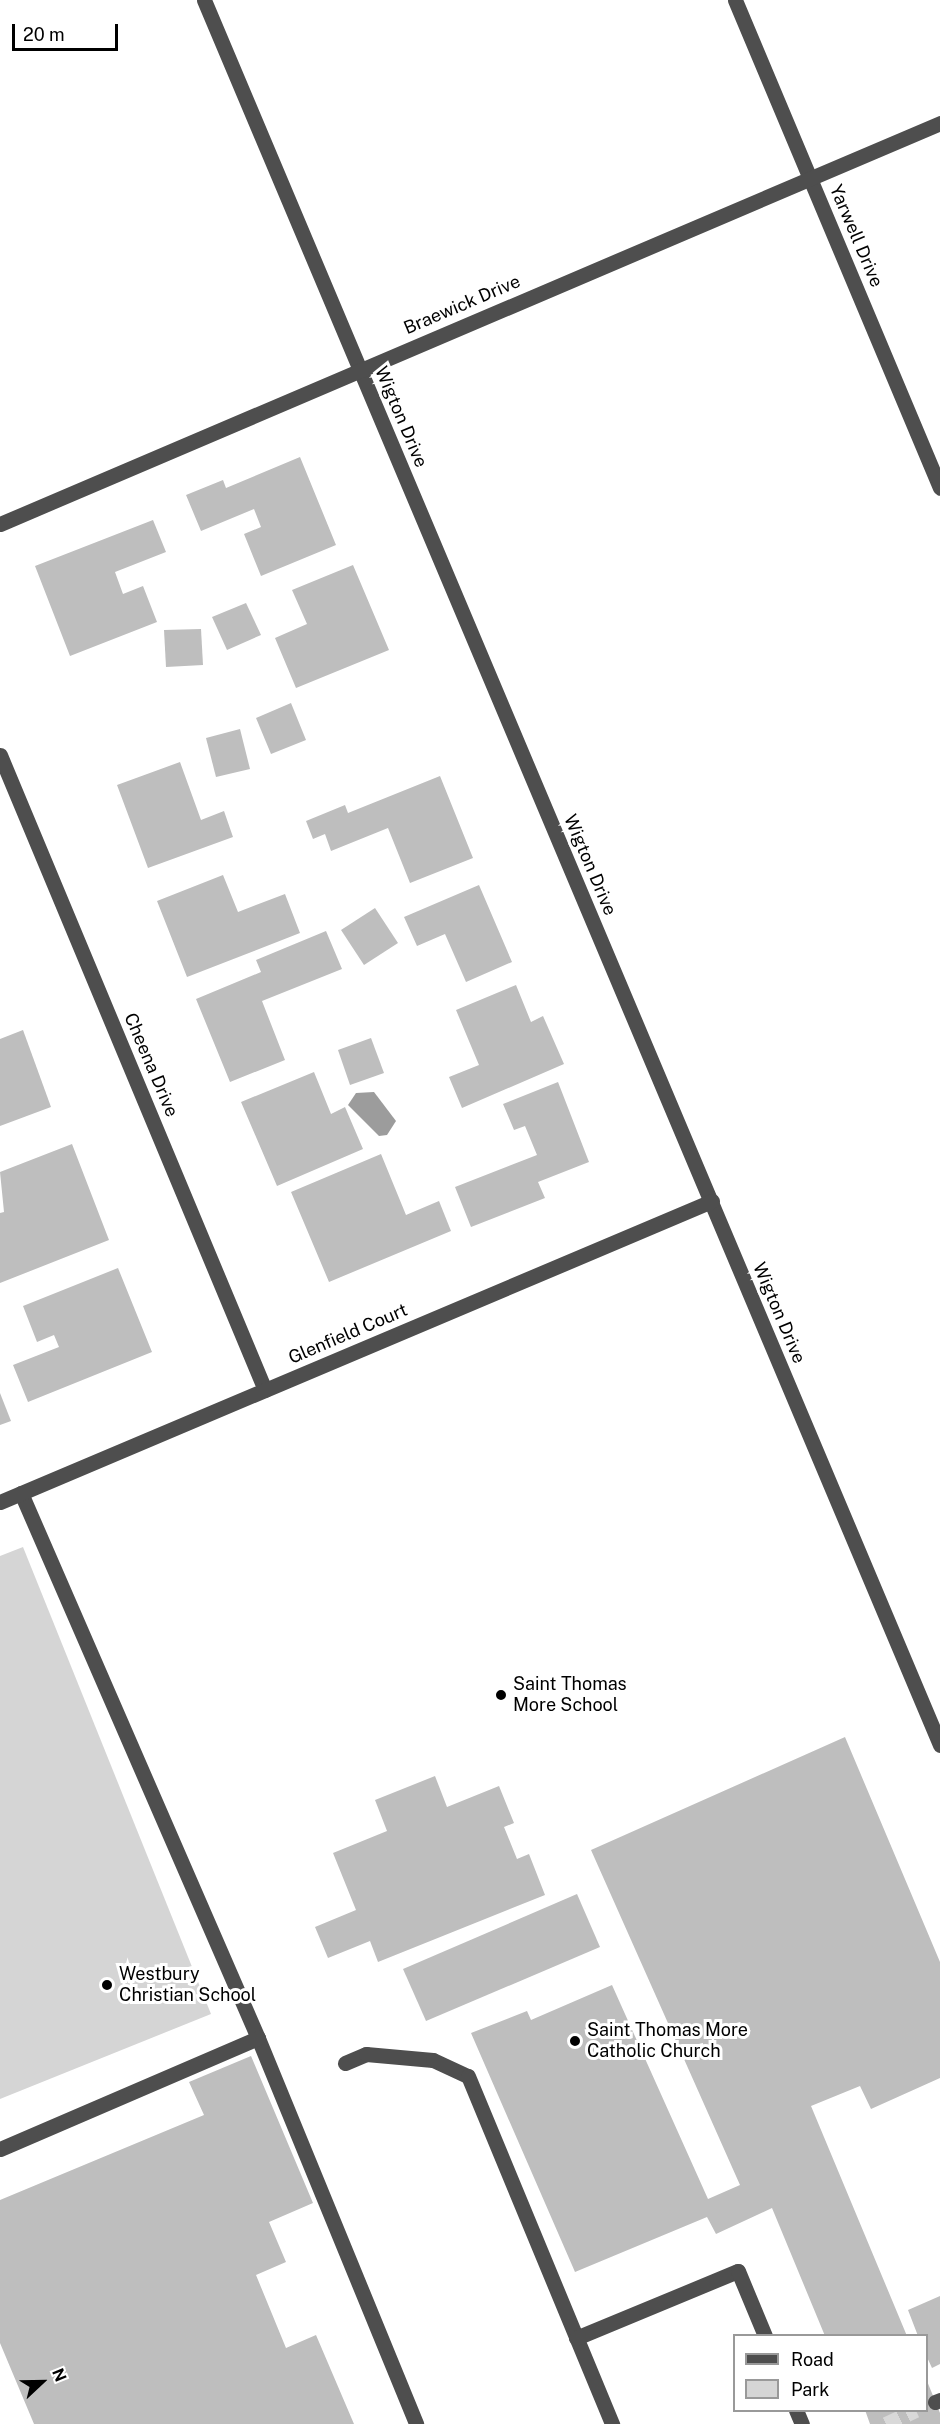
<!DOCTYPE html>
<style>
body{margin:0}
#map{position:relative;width:940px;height:2424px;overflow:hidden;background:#fff;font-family:"Public Sans",sans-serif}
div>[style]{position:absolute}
.green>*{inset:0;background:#d5d5d5}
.water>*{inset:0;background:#9c9c9c}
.building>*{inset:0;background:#bebebe}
.minor-tunnel>*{height:15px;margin-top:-7.5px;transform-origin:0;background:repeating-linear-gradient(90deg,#d9d9d9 0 15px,transparent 0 23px)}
.minor>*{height:15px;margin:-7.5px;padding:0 7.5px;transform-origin:7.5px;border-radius:7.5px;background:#4e4e4e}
.dots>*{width:16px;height:16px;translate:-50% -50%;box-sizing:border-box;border:3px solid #fff;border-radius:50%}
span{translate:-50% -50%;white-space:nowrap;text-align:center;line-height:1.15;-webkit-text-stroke:6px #fff;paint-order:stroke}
.street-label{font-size:18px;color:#000}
.poi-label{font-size:18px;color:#000}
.left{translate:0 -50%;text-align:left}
.legend{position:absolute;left:733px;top:2334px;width:195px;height:78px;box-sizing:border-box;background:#fff;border:2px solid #999;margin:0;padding:8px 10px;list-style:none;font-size:18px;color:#000}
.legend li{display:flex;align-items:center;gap:12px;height:30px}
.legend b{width:30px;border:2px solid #999}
.north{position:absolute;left:12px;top:2352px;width:60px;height:60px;-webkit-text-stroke:4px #fff;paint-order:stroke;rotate:68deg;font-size:16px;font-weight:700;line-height:24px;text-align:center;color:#000}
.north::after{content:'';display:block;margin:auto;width:21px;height:27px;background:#000;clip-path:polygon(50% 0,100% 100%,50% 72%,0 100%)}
.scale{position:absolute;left:12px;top:24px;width:106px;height:27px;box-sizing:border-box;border:3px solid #000;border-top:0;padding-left:8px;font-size:18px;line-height:21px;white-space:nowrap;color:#000;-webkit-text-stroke:4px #fff;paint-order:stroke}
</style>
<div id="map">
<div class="green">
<div style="clip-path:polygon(23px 1547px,211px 2014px,0 2099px,0 1556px)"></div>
</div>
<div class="water">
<div style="clip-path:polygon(374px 1092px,396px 1121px,387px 1135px,379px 1136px,348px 1105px,356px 1093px)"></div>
</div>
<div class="building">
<div style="clip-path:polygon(300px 457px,336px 545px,261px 576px,244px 534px,261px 527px,254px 509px,201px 531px,186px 495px,223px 480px,226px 488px)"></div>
<div style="clip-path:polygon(153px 520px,166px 552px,115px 572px,123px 594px,143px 586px,157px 622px,70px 656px,35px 566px)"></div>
<div style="clip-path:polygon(353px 565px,389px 650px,296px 688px,275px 638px,307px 624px,292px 590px)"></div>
<div style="clip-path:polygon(246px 603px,261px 635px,227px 650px,212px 617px)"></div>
<div style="clip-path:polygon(201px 629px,203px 665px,166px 667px,164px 630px)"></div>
<div style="clip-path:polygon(291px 703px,306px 740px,271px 754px,256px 718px)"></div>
<div style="clip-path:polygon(240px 729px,250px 769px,216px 777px,206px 738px)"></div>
<div style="clip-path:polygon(180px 762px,201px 820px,224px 811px,233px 837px,148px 868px,117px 785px)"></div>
<div style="clip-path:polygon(440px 776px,473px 858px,410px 883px,388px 828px,331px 851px,325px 834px,313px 839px,306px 821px,345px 805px,348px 813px)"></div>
<div style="clip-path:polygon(223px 875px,238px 912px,285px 894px,300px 933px,187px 977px,157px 901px)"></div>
<div style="clip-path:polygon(479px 885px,512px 962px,466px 982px,445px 934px,417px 946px,404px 917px)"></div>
<div style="clip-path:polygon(375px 908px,398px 943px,364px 965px,341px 930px)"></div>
<div style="clip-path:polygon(326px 931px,342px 969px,262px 1001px,285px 1060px,230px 1082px,196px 999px,261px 972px,256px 960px)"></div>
<div style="clip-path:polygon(516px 985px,531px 1022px,543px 1016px,564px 1064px,462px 1108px,449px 1077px,479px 1065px,456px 1010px)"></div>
<div style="clip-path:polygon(23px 1030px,51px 1107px,0 1126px,0 1039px)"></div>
<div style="clip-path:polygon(371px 1038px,384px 1073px,350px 1085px,338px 1050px)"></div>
<div style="clip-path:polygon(314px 1072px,331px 1114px,345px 1107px,363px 1149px,277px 1186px,241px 1102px)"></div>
<div style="clip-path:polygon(558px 1082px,589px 1162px,538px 1182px,545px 1198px,471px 1227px,455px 1187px,537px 1155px,525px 1126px,514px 1130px,503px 1104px)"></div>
<div style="clip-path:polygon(72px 1144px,109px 1240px,0 1283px,0 1213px,4px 1212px,0 1172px)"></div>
<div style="clip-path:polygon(381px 1154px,406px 1215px,439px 1201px,451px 1231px,329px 1282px,291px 1192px)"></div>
<div style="clip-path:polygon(118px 1268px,152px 1352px,28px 1402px,13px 1365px,59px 1347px,54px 1335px,37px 1342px,23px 1306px)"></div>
<div style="clip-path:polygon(0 1393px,11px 1421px,0 1425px)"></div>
<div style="clip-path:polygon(845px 1737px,940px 1962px,940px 2078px,871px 2109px,860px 2086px,811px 2106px,907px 2336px,825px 2336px,772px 2208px,716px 2234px,707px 2217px,575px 2272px,471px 2033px,527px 2011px,531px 2020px,612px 1985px,708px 2199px,740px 2185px,591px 1850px)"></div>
<div style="clip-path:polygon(435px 1776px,447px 1807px,499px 1786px,514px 1823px,504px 1827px,517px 1859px,529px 1854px,545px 1895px,378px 1962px,370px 1941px,328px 1958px,315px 1927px,356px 1910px,333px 1853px,387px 1831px,375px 1800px)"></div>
<div style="clip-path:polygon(577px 1894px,600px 1947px,426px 2021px,403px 1969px)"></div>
<div style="clip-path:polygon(251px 2056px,313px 2203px,269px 2222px,286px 2262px,256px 2275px,286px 2348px,316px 2335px,354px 2424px,34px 2424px,0 2343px,0 2200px,204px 2115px,189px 2082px)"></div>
<div style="clip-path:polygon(940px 2296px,940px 2364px,932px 2368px,926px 2355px,926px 2336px,918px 2336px,908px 2310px)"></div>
<div style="clip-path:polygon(927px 2381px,940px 2413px,940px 2424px,870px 2424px,865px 2410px,926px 2410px)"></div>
</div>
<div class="minor-tunnel">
<div style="left:886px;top:2424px;width:33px;rotate:-25deg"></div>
</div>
<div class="minor">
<div style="left:204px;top:0;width:1894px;rotate:67.13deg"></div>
<div style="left:735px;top:0;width:529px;rotate:67.21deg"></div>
<div style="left:0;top:524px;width:1022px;rotate:-23.1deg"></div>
<div style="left:0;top:755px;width:688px;rotate:67.35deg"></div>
<div style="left:21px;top:1493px;width:594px;rotate:66.5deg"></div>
<div style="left:258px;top:2038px;width:417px;rotate:67.7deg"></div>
<div style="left:0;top:1502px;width:773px;rotate:-22.92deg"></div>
<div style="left:345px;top:2063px;width:23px;rotate:-23deg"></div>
<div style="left:366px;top:2054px;width:67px;rotate:5.1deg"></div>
<div style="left:433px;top:2060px;width:38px;rotate:25deg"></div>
<div style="left:468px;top:2076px;width:377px;rotate:67.5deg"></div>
<div style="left:0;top:2149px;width:281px;rotate:-23.3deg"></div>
<div style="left:576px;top:2338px;width:175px;rotate:-22.5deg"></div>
<div style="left:738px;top:2271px;width:70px;rotate:67.4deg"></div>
<div style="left:935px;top:2402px;width:5px;rotate:-22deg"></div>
<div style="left:796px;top:2410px;width:15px;rotate:67deg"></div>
</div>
<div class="dots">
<div style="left:501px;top:1695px;background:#000"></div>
<div style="left:107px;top:1985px;background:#000"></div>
<div style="left:575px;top:2041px;background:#000"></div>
</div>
<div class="street-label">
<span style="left:856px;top:236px;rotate:67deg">Yarwell Drive</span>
<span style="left:462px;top:305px;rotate:-23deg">Braewick Drive</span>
<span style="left:401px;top:417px;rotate:67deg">Wigton Drive</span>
<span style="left:590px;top:865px;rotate:67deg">Wigton Drive</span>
<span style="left:151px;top:1065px;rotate:67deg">Cheena Drive</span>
<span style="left:779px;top:1313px;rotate:67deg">Wigton Drive</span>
<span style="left:348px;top:1334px;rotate:-23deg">Glenfield Court</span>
</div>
<div class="poi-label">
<span class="left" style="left:513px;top:1695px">Saint Thomas<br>More School</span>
<span class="left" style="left:119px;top:1985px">Westbury<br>Christian School</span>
<span class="left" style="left:587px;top:2041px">Saint Thomas More<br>Catholic Church</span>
</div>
<ul class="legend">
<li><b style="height:8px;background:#4e4e4e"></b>Road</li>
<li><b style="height:16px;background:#d5d5d5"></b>Park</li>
</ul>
<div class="north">N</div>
<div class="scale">20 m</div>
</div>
